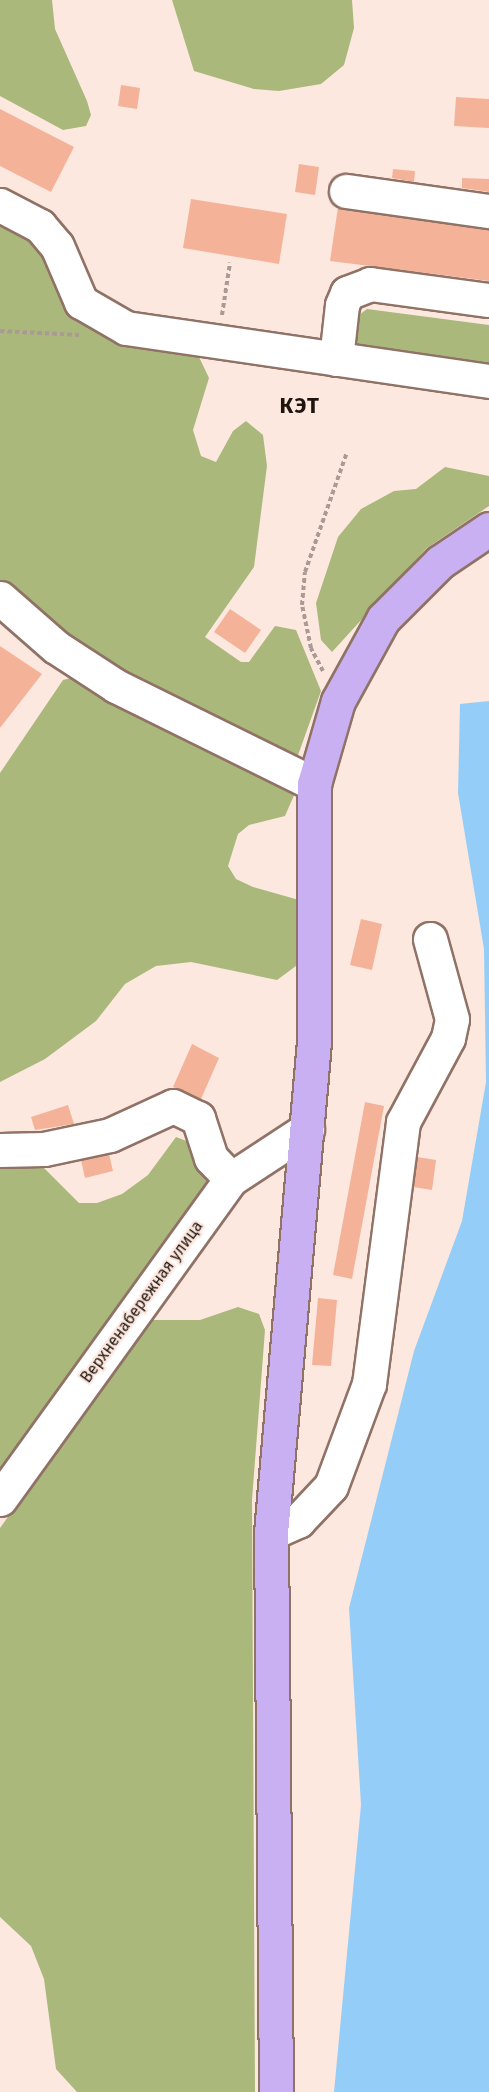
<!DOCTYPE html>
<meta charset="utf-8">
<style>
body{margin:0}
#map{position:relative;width:489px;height:2092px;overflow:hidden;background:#fde8e0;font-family:"Fira Sans",sans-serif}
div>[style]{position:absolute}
.forest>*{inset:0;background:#aab87b}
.water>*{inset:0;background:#94cef8}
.building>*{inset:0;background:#f4b399}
.path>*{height:4px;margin-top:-2px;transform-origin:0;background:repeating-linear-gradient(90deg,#ab9a93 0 4.5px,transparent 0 7.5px)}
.roads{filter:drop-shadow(2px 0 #907266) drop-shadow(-2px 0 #907266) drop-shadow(0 2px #907266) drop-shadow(0 -2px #907266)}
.minor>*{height:33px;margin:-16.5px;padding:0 16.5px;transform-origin:16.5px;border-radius:16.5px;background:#fff}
.major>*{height:33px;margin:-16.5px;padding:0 16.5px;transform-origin:16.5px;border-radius:16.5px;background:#c8b0f2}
span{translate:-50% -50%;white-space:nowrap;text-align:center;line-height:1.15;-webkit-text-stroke:4.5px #fde8e0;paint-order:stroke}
.street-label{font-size:16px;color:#1f140f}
.district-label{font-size:22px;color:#1f140f;font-weight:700;letter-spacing:1.5px}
</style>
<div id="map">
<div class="forest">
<div style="clip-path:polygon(0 0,52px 0,55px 29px,87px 101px,91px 115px,86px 126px,63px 130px,0 96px)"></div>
<div style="clip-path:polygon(172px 0,352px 0,354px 28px,344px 65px,321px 84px,279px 91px,254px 89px,194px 71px)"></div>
<div style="clip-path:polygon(0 218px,28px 233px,43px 251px,66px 307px,199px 357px,209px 378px,193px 430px,201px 456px,216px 462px,233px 431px,246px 421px,263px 435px,267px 466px,254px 567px,205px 637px,241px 662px,249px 662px,275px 626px,296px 630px,321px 691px,297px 758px,184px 710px,64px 636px,0 581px)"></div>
<div style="clip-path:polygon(367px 309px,489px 325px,489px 370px,354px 347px,355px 318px)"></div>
<div style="clip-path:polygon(445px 467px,489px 476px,489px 506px,427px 548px,332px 652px,321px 640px,316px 603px,338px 537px,361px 509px,394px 491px,416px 489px)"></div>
<div style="clip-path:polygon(71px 678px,295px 793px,285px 816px,249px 825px,238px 834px,228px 866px,236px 879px,253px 887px,299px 900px,300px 963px,277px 980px,191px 962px,156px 966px,125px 984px,96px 1021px,45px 1059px,0 1082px,0 773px,63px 680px)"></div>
<div style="clip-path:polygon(176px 1137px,197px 1145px,209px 1186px,0 1473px,0 1169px,43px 1167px,79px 1203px,97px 1203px,122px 1194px,148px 1175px)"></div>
<div style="clip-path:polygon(238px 1307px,259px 1314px,265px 1330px,252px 1500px,255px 2092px,77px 2092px,56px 2069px,44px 1979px,31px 1946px,0 1917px,0 1528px,144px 1327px,151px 1320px,200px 1320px)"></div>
</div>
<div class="water">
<div style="clip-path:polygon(489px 701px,489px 2092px,334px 2092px,361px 1805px,349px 1608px,414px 1351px,462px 1221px,486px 1082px,484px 949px,458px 793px,460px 704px)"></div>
</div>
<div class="building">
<div style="clip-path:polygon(121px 85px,140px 88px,137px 109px,118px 106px)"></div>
<div style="clip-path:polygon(456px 97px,489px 99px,489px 128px,454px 126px)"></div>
<div style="clip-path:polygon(0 109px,74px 147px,51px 192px,0 166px)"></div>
<div style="clip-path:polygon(299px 164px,319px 167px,315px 195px,295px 192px)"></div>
<div style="clip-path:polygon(393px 169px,415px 171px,414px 182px,392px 178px)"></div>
<div style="clip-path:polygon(462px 178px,489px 179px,489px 192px,462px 188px)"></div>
<div style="clip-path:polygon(191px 199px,287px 214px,279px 264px,183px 248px)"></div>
<div style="clip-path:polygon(338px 207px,489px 229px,489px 281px,330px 261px)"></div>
<div style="clip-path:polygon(230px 609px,261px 630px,245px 653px,214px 632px)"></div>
<div style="clip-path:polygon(0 646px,42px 674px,0 728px)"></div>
<div style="clip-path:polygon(361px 919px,382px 924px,372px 970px,350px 965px)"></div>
<div style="clip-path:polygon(192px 1044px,219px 1058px,201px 1099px,173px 1087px)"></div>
<div style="clip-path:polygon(365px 1102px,384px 1106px,352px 1279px,333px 1275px)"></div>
<div style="clip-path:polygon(68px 1105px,74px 1124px,35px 1130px,31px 1117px)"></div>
<div style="clip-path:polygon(109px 1154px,113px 1171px,85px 1178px,81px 1160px)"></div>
<div style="clip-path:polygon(417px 1157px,436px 1160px,432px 1190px,413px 1187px)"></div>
<div style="clip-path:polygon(318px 1298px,337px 1300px,331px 1366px,312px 1365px)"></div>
</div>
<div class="path">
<div style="left:222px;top:315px;width:53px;rotate:-81.3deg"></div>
<div style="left:0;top:331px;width:80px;rotate:2.9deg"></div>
<div style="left:323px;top:671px;width:26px;rotate:-118deg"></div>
<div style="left:311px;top:648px;width:44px;rotate:-101.8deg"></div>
<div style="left:302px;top:605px;width:33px;rotate:-85deg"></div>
<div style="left:305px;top:572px;width:127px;rotate:-70.7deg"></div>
</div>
<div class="roads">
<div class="minor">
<div style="left:346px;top:191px;width:144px;rotate:8deg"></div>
<div style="left:0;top:205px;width:45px;rotate:27.7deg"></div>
<div style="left:40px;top:226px;width:26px;rotate:50deg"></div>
<div style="left:57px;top:246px;width:61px;rotate:66.8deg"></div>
<div style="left:81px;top:302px;width:52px;rotate:30deg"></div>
<div style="left:126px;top:328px;width:367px;rotate:8.3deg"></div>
<div style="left:336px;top:359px;width:54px;rotate:-83.7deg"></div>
<div style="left:342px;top:305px;width:13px;rotate:-67deg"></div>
<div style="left:347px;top:293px;width:25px;rotate:-21deg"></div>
<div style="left:370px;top:284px;width:120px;rotate:7.7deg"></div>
<div style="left:0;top:598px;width:74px;rotate:41.2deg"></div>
<div style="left:56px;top:647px;width:72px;rotate:33deg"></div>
<div style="left:116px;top:686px;width:221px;rotate:26.3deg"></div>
<div style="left:0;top:1150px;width:44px;rotate:-1.3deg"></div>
<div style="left:44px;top:1149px;width:67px;rotate:-12deg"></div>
<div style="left:110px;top:1135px;width:69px;rotate:-24.7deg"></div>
<div style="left:173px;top:1106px;width:28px;rotate:26deg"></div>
<div style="left:198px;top:1118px;width:42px;rotate:72deg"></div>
<div style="left:211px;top:1158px;width:29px;rotate:46deg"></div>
<div style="left:0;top:1499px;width:395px;rotate:-54.2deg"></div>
<div style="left:231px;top:1179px;width:91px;rotate:-33.3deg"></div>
<div style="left:271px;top:1533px;width:30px;rotate:-24deg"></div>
<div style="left:298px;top:1521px;width:48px;rotate:-46.7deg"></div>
<div style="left:331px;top:1486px;width:109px;rotate:-69.6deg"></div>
<div style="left:369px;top:1384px;width:264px;rotate:-82.6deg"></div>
<div style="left:403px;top:1122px;width:95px;rotate:-61.8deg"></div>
<div style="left:448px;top:1038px;width:19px;rotate:-78deg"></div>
<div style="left:452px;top:1019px;width:83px;rotate:-105.4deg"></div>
</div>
<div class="major">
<div style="left:276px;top:2092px;width:559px;rotate:-90.51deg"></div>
<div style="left:271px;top:1533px;width:493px;rotate:-85deg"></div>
<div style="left:314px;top:1042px;width:258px;rotate:-90deg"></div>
<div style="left:314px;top:784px;width:86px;rotate:-73.9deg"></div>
<div style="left:338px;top:701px;width:94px;rotate:-61.2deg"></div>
<div style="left:383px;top:619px;width:81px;rotate:-45deg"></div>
<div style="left:440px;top:562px;width:59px;rotate:-34deg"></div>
</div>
</div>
<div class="street-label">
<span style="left:142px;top:1302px;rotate:-54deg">Верхненабережная улица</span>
</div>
<div class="district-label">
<span style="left:300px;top:406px">КЭТ</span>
</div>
</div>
